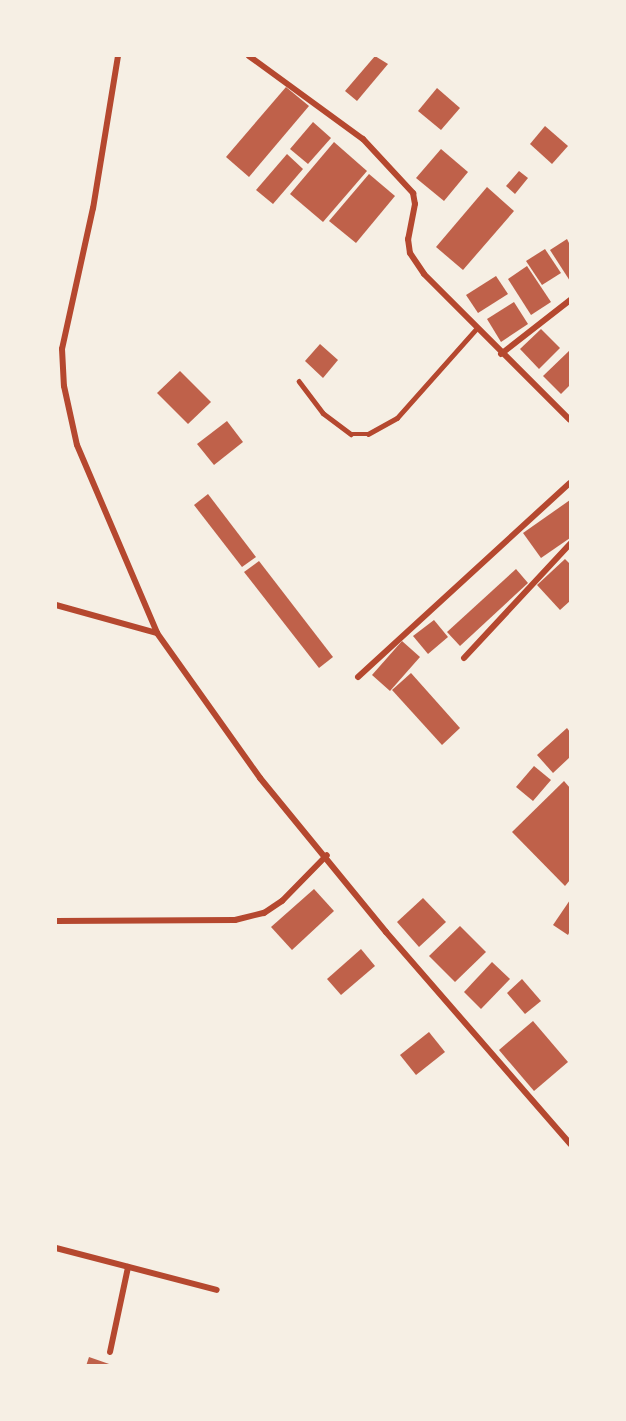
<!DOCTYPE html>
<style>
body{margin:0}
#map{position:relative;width:626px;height:1421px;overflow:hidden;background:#f6efe4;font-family:"IBM Plex Sans",sans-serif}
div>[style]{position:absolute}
.building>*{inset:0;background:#bf614a}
.service>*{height:4.5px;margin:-2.25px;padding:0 2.25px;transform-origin:2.25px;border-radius:2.25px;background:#b5482f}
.minor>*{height:6px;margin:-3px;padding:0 3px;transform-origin:3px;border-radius:3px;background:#b5482f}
span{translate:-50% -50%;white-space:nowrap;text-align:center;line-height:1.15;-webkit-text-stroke:4.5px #f6efe4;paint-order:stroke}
.frame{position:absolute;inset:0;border:57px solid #f6efe4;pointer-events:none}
</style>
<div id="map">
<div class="building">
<div style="clip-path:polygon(375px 56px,388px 64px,357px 101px,345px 91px)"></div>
<div style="clip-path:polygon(286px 87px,309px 106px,249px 177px,226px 157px)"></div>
<div style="clip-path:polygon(437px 88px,460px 108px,441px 130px,418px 111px)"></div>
<div style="clip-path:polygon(313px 122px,331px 138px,308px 164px,290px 149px)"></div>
<div style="clip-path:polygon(545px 126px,568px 146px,552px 164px,530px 144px)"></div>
<div style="clip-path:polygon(334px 142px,367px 171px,323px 222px,290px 194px)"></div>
<div style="clip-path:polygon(441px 149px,468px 172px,444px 201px,416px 178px)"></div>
<div style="clip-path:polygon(287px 154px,303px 169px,273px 204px,256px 190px)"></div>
<div style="clip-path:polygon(519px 171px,528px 178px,515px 194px,506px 186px)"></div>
<div style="clip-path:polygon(369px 174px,395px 196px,356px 243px,329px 221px)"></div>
<div style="clip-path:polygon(487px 187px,514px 211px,463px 270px,436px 247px)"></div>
<div style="clip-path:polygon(567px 239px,570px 245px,570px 281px,550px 250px)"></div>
<div style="clip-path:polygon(545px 249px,561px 273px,542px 285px,526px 261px)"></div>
<div style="clip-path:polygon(527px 266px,551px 302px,531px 315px,508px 279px)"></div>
<div style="clip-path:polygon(496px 276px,508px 294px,478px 313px,466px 295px)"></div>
<div style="clip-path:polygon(514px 302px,528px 324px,501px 342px,487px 319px)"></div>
<div style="clip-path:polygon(541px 329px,560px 348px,539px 369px,520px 349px)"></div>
<div style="clip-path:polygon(320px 344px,338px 360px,323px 378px,305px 361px)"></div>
<div style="clip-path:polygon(570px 350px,570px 385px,561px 394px,543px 376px)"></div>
<div style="clip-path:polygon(180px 371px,211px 402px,188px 424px,157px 393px)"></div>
<div style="clip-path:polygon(227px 421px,243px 442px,214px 465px,197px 444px)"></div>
<div style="clip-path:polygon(208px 494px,256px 557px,242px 567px,194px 505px)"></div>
<div style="clip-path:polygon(570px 500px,570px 538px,541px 558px,523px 533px)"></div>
<div style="clip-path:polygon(565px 559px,570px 564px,570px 601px,560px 610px,537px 585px)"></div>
<div style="clip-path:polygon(259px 561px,333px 657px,319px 668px,244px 572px)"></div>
<div style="clip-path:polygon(516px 569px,528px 583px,460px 646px,447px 632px)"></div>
<div style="clip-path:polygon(434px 620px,448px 637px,428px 654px,413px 636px)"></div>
<div style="clip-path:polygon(402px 641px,420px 657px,390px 691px,372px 675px)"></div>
<div style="clip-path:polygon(411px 673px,460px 728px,442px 745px,392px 690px)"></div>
<div style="clip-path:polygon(567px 728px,570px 732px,570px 757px,553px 773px,537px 755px)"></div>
<div style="clip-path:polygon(534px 766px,551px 780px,533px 801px,516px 787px)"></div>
<div style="clip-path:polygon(564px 781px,570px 788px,570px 880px,565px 886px,512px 832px)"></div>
<div style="clip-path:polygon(314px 889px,334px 911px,292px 950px,271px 927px)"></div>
<div style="clip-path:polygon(423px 898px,446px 922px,419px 947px,397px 922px)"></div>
<div style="clip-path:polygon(570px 900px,570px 931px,568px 935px,553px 925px)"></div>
<div style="clip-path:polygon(460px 926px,486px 952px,455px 982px,429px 956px)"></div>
<div style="clip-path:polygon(361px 949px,375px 966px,341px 995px,327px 979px)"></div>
<div style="clip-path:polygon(492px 962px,510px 979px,481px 1009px,464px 992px)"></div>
<div style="clip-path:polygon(522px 979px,541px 1001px,525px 1014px,507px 993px)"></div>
<div style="clip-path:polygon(533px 1021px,568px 1062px,534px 1091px,499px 1050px)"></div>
<div style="clip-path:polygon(429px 1032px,445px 1052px,416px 1075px,400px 1055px)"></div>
<div style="clip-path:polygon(89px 1357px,112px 1365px,112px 1366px,86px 1366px)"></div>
</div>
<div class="service">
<div style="left:299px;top:381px;width:40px;rotate:53deg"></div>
<div style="left:323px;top:413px;width:35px;rotate:37deg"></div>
<div style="left:351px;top:434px;width:17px"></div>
<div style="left:368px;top:434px;width:33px;rotate:-29deg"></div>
<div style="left:397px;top:418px;width:119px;rotate:-48.4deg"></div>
</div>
<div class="minor">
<div style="left:118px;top:56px;width:154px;rotate:99.3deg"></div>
<div style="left:93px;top:208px;width:144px;rotate:102.4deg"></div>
<div style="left:62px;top:349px;width:37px;rotate:87deg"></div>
<div style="left:64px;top:386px;width:60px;rotate:77.6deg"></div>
<div style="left:77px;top:445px;width:204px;rotate:66.9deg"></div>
<div style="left:157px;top:633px;width:178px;rotate:54.6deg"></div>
<div style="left:260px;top:778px;width:199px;rotate:50.7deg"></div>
<div style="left:386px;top:932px;width:281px;rotate:49deg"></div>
<div style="left:249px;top:56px;width:141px;rotate:36.1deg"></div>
<div style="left:363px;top:139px;width:74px;rotate:47.2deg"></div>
<div style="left:413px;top:193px;width:11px;rotate:80deg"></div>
<div style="left:415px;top:204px;width:36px;rotate:101deg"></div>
<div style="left:408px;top:239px;width:14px;rotate:82deg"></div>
<div style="left:410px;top:253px;width:25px;rotate:56deg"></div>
<div style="left:424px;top:274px;width:206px;rotate:45deg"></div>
<div style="left:501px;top:354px;width:88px;rotate:-38deg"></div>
<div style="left:56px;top:605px;width:105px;rotate:15.5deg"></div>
<div style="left:464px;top:658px;width:156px;rotate:-47.1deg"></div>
<div style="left:358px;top:677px;width:287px;rotate:-42.5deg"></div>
<div style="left:56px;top:921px;width:179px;rotate:-0.3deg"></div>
<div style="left:235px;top:920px;width:30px;rotate:-14deg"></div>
<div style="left:264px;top:913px;width:22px;rotate:-34deg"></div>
<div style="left:282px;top:901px;width:64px;rotate:-45.6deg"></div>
<div style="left:56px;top:1248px;width:166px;rotate:14.6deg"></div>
<div style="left:110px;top:1352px;width:87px;rotate:-78deg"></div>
</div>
<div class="frame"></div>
</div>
